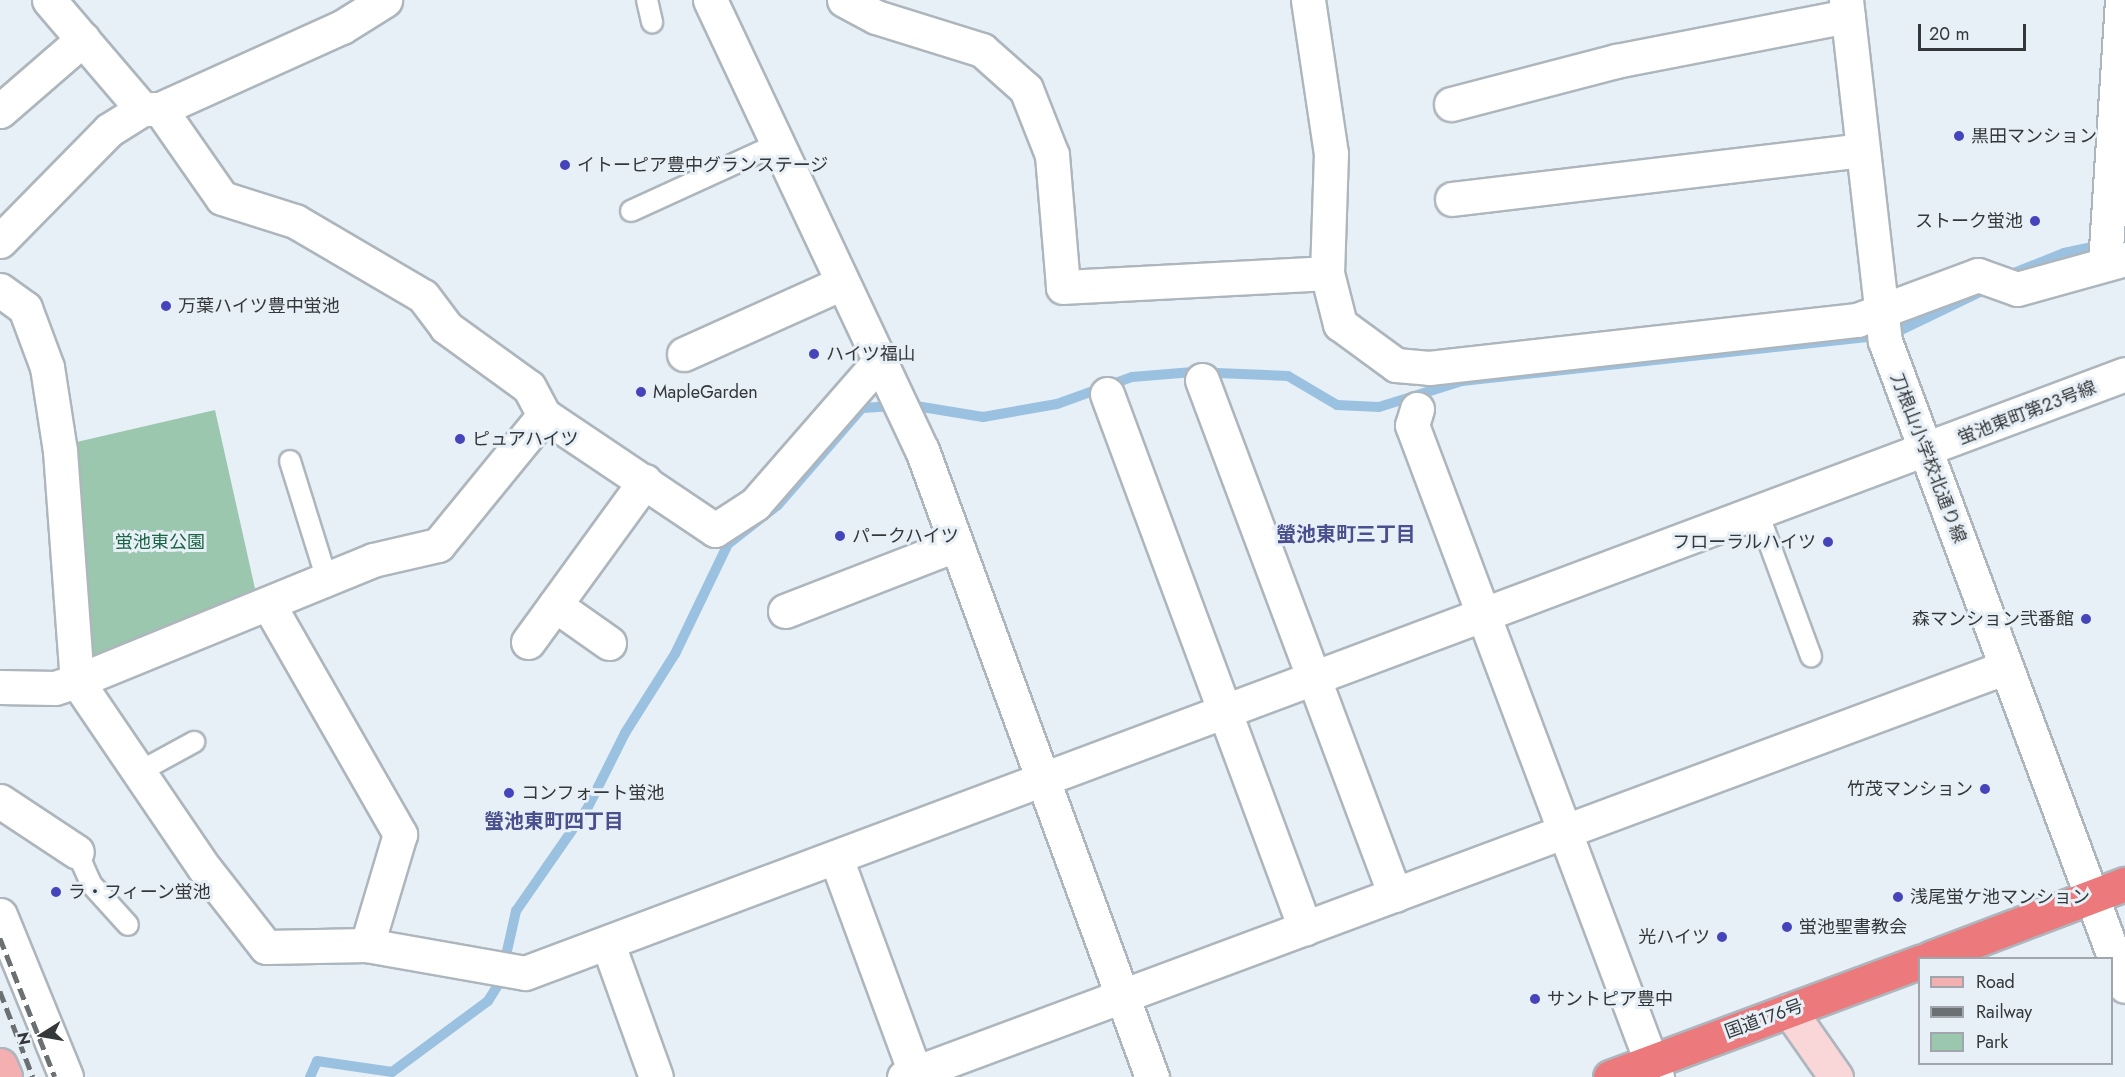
<!DOCTYPE html>
<meta charset="utf-8">
<style>
body{margin:0}
#map{position:relative;width:2125px;height:1077px;overflow:hidden;background:#e8f0f7;font-family:Jost,"Noto Sans JP",sans-serif}
div>[style]{position:absolute}
.green>*{inset:0;background:#9ac7ad}
.stream>*{height:10px;margin:-5px;padding:0 5px;transform-origin:5px;border-radius:5px;background:#9bc1e1}
.roads{filter:drop-shadow(2px 0 #aeb6bd) drop-shadow(-2px 0 #aeb6bd) drop-shadow(0 2px #aeb6bd) drop-shadow(0 -2px #aeb6bd)}
.lane>*{height:20px;margin:-10px;padding:0 10px;transform-origin:10px;border-radius:10px;background:#fff}
.street>*{height:33px;margin:-16.5px;padding:0 16.5px;transform-origin:16.5px;border-radius:16.5px;background:#fff}
.secondary>*{height:33px;margin:-16.5px;padding:0 16.5px;transform-origin:16.5px;border-radius:16.5px;background:#f9d7d8}
.primary>*{height:33px;margin:-16.5px;padding:0 16.5px;transform-origin:16.5px;border-radius:16.5px;background:#f4afb0}
.highway>*{height:33px;margin:-16.5px;padding:0 16.5px;transform-origin:16.5px;border-radius:16.5px;background:#ec797c}
.rail>*{height:4.5px;margin-top:-2.25px;transform-origin:0;background:repeating-linear-gradient(90deg,#6b7073 0 12px,transparent 0 18px)}
.dots>*{width:16px;height:16px;translate:-50% -50%;box-sizing:border-box;border:3px solid #e8f0f7;border-radius:50%}
span{translate:-50% -50%;white-space:nowrap;text-align:center;line-height:1.15;-webkit-text-stroke:6px #e8f0f7;paint-order:stroke}
.poi-label{font-size:18px;color:#34383a}
.left{translate:0 -50%;text-align:left}
.right{translate:-100% -50%;text-align:right}
.street-label{font-size:18px;color:#34383a}
.park-label{font-size:18px;color:#1a6543}
.neighbourhood-label{font-size:20px;color:#49508d;font-weight:700}
.legend{position:absolute;left:1918px;top:957px;width:195px;height:108px;box-sizing:border-box;background:#e8f0f7;border:2px solid #a0a6ab;margin:0;padding:8px 10px;list-style:none;font-size:18px;color:#34383a}
.legend li{display:flex;align-items:center;gap:12px;height:30px}
.legend b{width:30px;border:2px solid #a0a6ab}
.north{position:absolute;left:12px;top:1005px;width:60px;height:60px;-webkit-text-stroke:4px #e8f0f7;paint-order:stroke;rotate:259deg;font-size:16px;font-weight:700;line-height:24px;text-align:center;color:#34383a}
.north::after{content:'';display:block;margin:auto;width:21px;height:27px;background:#34383a;clip-path:polygon(50% 0,100% 100%,50% 72%,0 100%)}
.scale{position:absolute;left:1918px;top:24px;width:108px;height:27px;box-sizing:border-box;border:3px solid #34383a;border-top:0;padding-left:8px;font-size:18px;line-height:21px;white-space:nowrap;color:#34383a;-webkit-text-stroke:4px #e8f0f7;paint-order:stroke}
</style>
<div id="map">
<div class="green">
<div style="clip-path:polygon(215px 410px,256px 593px,90px 659px,68px 444px)"></div>
</div>
<div class="stream">
<div style="left:2009px;top:275px;width:59px;rotate:-21.8deg"></div>
<div style="left:2064px;top:253px;width:62px;rotate:-12deg"></div>
<div style="left:1901px;top:330px;width:90px;rotate:-25.7deg"></div>
<div style="left:310px;top:1077px;width:17px;rotate:-66deg"></div>
<div style="left:317px;top:1061px;width:76px;rotate:8.3deg"></div>
<div style="left:392px;top:1072px;width:119px;rotate:-36.5deg"></div>
<div style="left:488px;top:1001px;width:22px;rotate:-58deg"></div>
<div style="left:500px;top:982px;width:73px;rotate:-77.3deg"></div>
<div style="left:516px;top:911px;width:124px;rotate:-55.2deg"></div>
<div style="left:587px;top:809px;width:85px;rotate:-63.4deg"></div>
<div style="left:625px;top:733px;width:93px;rotate:-57.7deg"></div>
<div style="left:675px;top:654px;width:122px;rotate:-64.3deg"></div>
<div style="left:728px;top:544px;width:63px;rotate:-38deg"></div>
<div style="left:778px;top:505px;width:128px;rotate:-49.1deg"></div>
<div style="left:862px;top:408px;width:48px;rotate:-3.6deg"></div>
<div style="left:910px;top:405px;width:74px;rotate:9.3deg"></div>
<div style="left:983px;top:417px;width:75px;rotate:-10deg"></div>
<div style="left:1057px;top:404px;width:80px;rotate:-19.8deg"></div>
<div style="left:1132px;top:377px;width:61px;rotate:-4.7deg"></div>
<div style="left:1193px;top:372px;width:95px;rotate:2.4deg"></div>
<div style="left:1288px;top:376px;width:57px;rotate:30.6deg"></div>
<div style="left:1337px;top:405px;width:42px;rotate:2.7deg"></div>
<div style="left:1379px;top:407px;width:87px;rotate:-17.4deg"></div>
<div style="left:1462px;top:381px;width:410px;rotate:-6.2deg"></div>
</div>
<div class="roads">
<div class="lane">
<div style="left:647px;top:0;width:23px;rotate:77deg"></div>
<div style="left:631px;top:211px;width:158px;rotate:-24.6deg"></div>
<div style="left:290px;top:461px;width:125px;rotate:72.7deg"></div>
<div style="left:1758px;top:513px;width:153px;rotate:69.7deg"></div>
<div style="left:139px;top:772px;width:63px;rotate:-28.6deg"></div>
<div style="left:77px;top:852px;width:35px;rotate:66deg"></div>
<div style="left:91px;top:884px;width:55px;rotate:47.9deg"></div>
</div>
<div class="street">
<div style="left:49px;top:0;width:143px;rotate:49.5deg"></div>
<div style="left:710px;top:0;width:497px;rotate:64.8deg"></div>
<div style="left:922px;top:450px;width:668px;rotate:69.86deg"></div>
<div style="left:844px;top:0;width:36px;rotate:28deg"></div>
<div style="left:876px;top:17px;width:111px;rotate:17.3deg"></div>
<div style="left:982px;top:50px;width:59px;rotate:41.6deg"></div>
<div style="left:1026px;top:89px;width:71px;rotate:68.5deg"></div>
<div style="left:1052px;top:155px;width:132px;rotate:85.2deg"></div>
<div style="left:1063px;top:287px;width:264px;rotate:-3deg"></div>
<div style="left:1308px;top:0;width:155px;rotate:81.5deg"></div>
<div style="left:1331px;top:153px;width:120px;rotate:91.9deg"></div>
<div style="left:1327px;top:273px;width:53px;rotate:75.7deg"></div>
<div style="left:1340px;top:324px;width:69px;rotate:36.2deg"></div>
<div style="left:1396px;top:365px;width:33px;rotate:5deg"></div>
<div style="left:1429px;top:368px;width:431px;rotate:-6.4deg"></div>
<div style="left:1857px;top:320px;width:129px;rotate:-20.4deg"></div>
<div style="left:1978px;top:275px;width:41px;rotate:19.7deg"></div>
<div style="left:2017px;top:289px;width:112px;rotate:-15.5deg"></div>
<div style="left:1846px;top:0;width:343px;rotate:83.5deg"></div>
<div style="left:1885px;top:341px;width:688px;rotate:69.59deg"></div>
<div style="left:1451px;top:104px;width:171px;rotate:-14.6deg"></div>
<div style="left:1616px;top:61px;width:236px;rotate:-11deg"></div>
<div style="left:160px;top:109px;width:200px;rotate:-24.3deg"></div>
<div style="left:342px;top:27px;width:51px;rotate:-32.1deg"></div>
<div style="left:0;top:111px;width:110px;rotate:-40.9deg"></div>
<div style="left:1452px;top:199px;width:413px;rotate:-6.8deg"></div>
<div style="left:0;top:241px;width:156px;rotate:-45.5deg"></div>
<div style="left:109px;top:130px;width:39px;rotate:-32deg"></div>
<div style="left:142px;top:109px;width:18px"></div>
<div style="left:160px;top:109px;width:108px;rotate:55.1deg"></div>
<div style="left:222px;top:198px;width:77px;rotate:17.5deg"></div>
<div style="left:295px;top:221px;width:148px;rotate:30.4deg"></div>
<div style="left:423px;top:296px;width:39px;rotate:53deg"></div>
<div style="left:446px;top:327px;width:102px;rotate:35.9deg"></div>
<div style="left:529px;top:387px;width:32px;rotate:62deg"></div>
<div style="left:544px;top:415px;width:206px;rotate:33.9deg"></div>
<div style="left:715px;top:530px;width:48px;rotate:-33deg"></div>
<div style="left:755px;top:504px;width:186px;rotate:-48.9deg"></div>
<div style="left:2105px;top:264px;width:265px;rotate:-86.3deg"></div>
<div style="left:0;top:290px;width:31px;rotate:36deg"></div>
<div style="left:25px;top:308px;width:63px;rotate:69.6deg"></div>
<div style="left:47px;top:367px;width:85px;rotate:81.2deg"></div>
<div style="left:60px;top:451px;width:231px;rotate:85.8deg"></div>
<div style="left:77px;top:681px;width:227px;rotate:55.8deg"></div>
<div style="left:205px;top:869px;width:99px;rotate:52deg"></div>
<div style="left:266px;top:947px;width:101px;rotate:-1.1deg"></div>
<div style="left:367px;top:945px;width:160px;rotate:10deg"></div>
<div style="left:525px;top:973px;width:1708px;rotate:-20.52deg"></div>
<div style="left:684px;top:354px;width:171px;rotate:-24.2deg"></div>
<div style="left:1202px;top:380px;width:550px;rotate:69.46deg"></div>
<div style="left:1107px;top:394px;width:570px;rotate:69.66deg"></div>
<div style="left:1417px;top:409px;width:17px;rotate:107deg"></div>
<div style="left:1412px;top:425px;width:697px;rotate:69.41deg"></div>
<div style="left:555px;top:605px;width:66px;rotate:35.1deg"></div>
<div style="left:270px;top:607px;width:262px;rotate:60.2deg"></div>
<div style="left:400px;top:834px;width:116px;rotate:106.6deg"></div>
<div style="left:785px;top:611px;width:182px;rotate:-21.2deg"></div>
<div style="left:528px;top:642px;width:199px;rotate:-54deg"></div>
<div style="left:0;top:687px;width:55px;rotate:1deg"></div>
<div style="left:55px;top:688px;width:23px;rotate:-18deg"></div>
<div style="left:77px;top:681px;width:320px;rotate:-22.2deg"></div>
<div style="left:373px;top:560px;width:67px;rotate:-13deg"></div>
<div style="left:438px;top:545px;width:168px;rotate:-50.8deg"></div>
<div style="left:0;top:801px;width:92px;rotate:33.5deg"></div>
<div style="left:836px;top:858px;width:229px;rotate:69.8deg"></div>
<div style="left:0;top:915px;width:175px;rotate:67.8deg"></div>
<div style="left:608px;top:944px;width:141px;rotate:70.2deg"></div>
<div style="left:904px;top:1077px;width:1174px;rotate:-20.4deg"></div>
</div>
<div class="secondary">
<div style="left:1789px;top:1010px;width:82px;rotate:55deg"></div>
</div>
<div class="primary">
<div style="left:0;top:1065px;width:13px;rotate:67deg"></div>
</div>
<div class="highway">
<div style="left:1930px;top:958px;width:209px;rotate:-20.8deg"></div>
<div style="left:1610px;top:1077px;width:331px;rotate:-20.4deg"></div>
</div>
</div>
<div class="rail">
<div style="left:0;top:938px;width:149px;rotate:68.4deg"></div>
<div style="left:0;top:991px;width:92px;rotate:69deg"></div>
</div>
<div class="dots">
<div style="left:1959px;top:136px;background:#4644ba"></div>
<div style="left:565px;top:165px;background:#4644ba"></div>
<div style="left:2035px;top:221px;background:#4644ba"></div>
<div style="left:166px;top:306px;background:#4644ba"></div>
<div style="left:814px;top:354px;background:#4644ba"></div>
<div style="left:641px;top:392px;background:#4644ba"></div>
<div style="left:460px;top:439px;background:#4644ba"></div>
<div style="left:840px;top:536px;background:#4644ba"></div>
<div style="left:1828px;top:542px;background:#4644ba"></div>
<div style="left:2086px;top:619px;background:#4644ba"></div>
<div style="left:1985px;top:789px;background:#4644ba"></div>
<div style="left:509px;top:793px;background:#4644ba"></div>
<div style="left:56px;top:892px;background:#4644ba"></div>
<div style="left:1898px;top:897px;background:#4644ba"></div>
<div style="left:1787px;top:927px;background:#4644ba"></div>
<div style="left:1722px;top:937px;background:#4644ba"></div>
<div style="left:1535px;top:999px;background:#4644ba"></div>
</div>
<div class="poi-label">
<span class="left" style="left:1971px;top:136px">黒田マンション</span>
<span class="left" style="left:577px;top:165px">イトーピア豊中グランステージ</span>
<span class="right" style="left:2023px;top:221px">ストーク蛍池</span>
<span class="left" style="left:178px;top:306px">万葉ハイツ豊中蛍池</span>
<span class="left" style="left:826px;top:354px">ハイツ福山</span>
<span class="left" style="left:653px;top:392px">MapleGarden</span>
<span class="left" style="left:472px;top:439px">ピュアハイツ</span>
<span class="left" style="left:852px;top:536px">パークハイツ</span>
<span class="right" style="left:1816px;top:542px">フローラルハイツ</span>
<span class="right" style="left:2074px;top:619px">森マンション弐番館</span>
<span class="right" style="left:1973px;top:789px">竹茂マンション</span>
<span class="left" style="left:521px;top:793px">コンフォート蛍池</span>
<span class="left" style="left:68px;top:892px">ラ・フィーン蛍池</span>
<span class="left" style="left:1910px;top:897px">浅尾蛍ケ池マンション</span>
<span class="left" style="left:1799px;top:927px">蛍池聖書教会</span>
<span class="right" style="left:1710px;top:937px">光ハイツ</span>
<span class="left" style="left:1547px;top:999px">サントピア豊中</span>
</div>
<div class="street-label">
<span style="left:2027px;top:413px;rotate:-21deg">蛍池東町第23号線</span>
<span style="left:1928px;top:458px;rotate:69deg">刀根山小学校北通り線</span>
<span style="left:1764px;top:1019px;rotate:-20deg">国道176号</span>
</div>
<div class="park-label">
<span style="left:160px;top:542px">蛍池東公園</span>
</div>
<div class="neighbourhood-label">
<span style="left:1346px;top:534px">螢池東町三丁目</span>
<span style="left:554px;top:821px">螢池東町四丁目</span>
</div>
<ul class="legend">
<li><b style="height:8px;background:#f4afb0"></b>Road</li>
<li><b style="height:8px;background:#6b7073"></b>Railway</li>
<li><b style="height:16px;background:#9ac7ad"></b>Park</li>
</ul>
<div class="north">N</div>
<div class="scale">20 m</div>
</div>
